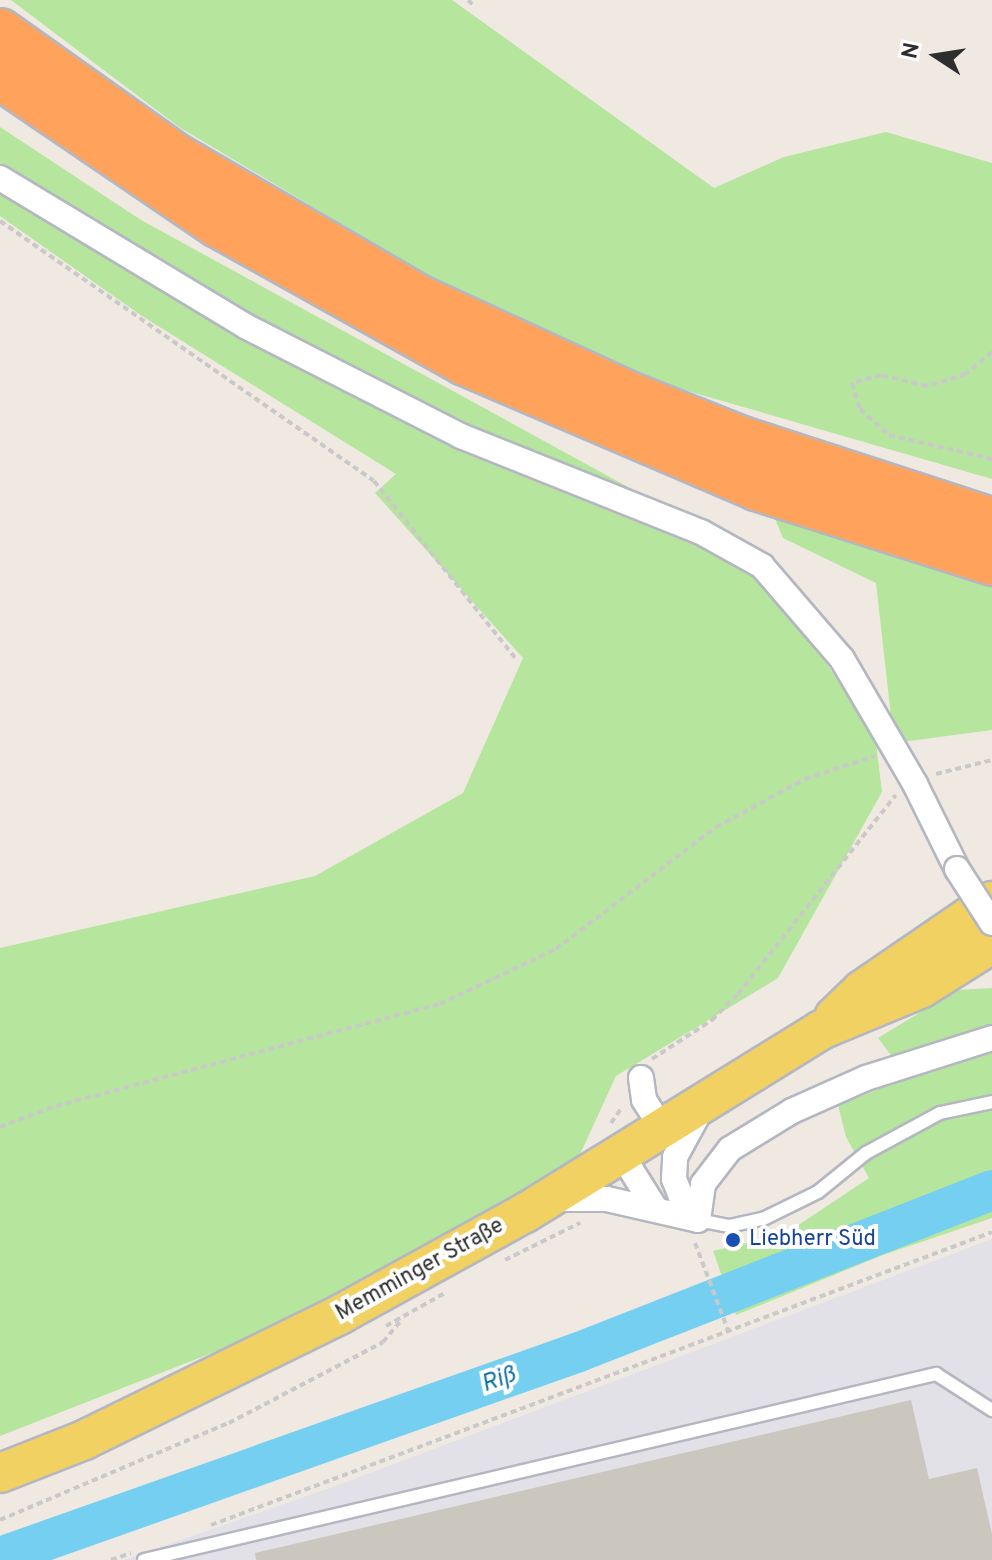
<!DOCTYPE html>
<meta charset="utf-8">
<style>
body{margin:0}
#map{position:relative;width:992px;height:1560px;overflow:hidden;background:#efe9e1;font-family:Overpass,sans-serif}
div>[style]{position:absolute}
.industrial>*{inset:0;background:#e3e1e8}
.green>*{inset:0;background:#b6e59e}
.river>*{height:40px;margin:-20px;padding:0 20px;transform-origin:20px;border-radius:20px;background:#75cff0}
.building>*{inset:0;background:#cbc7bf}
.path>*{height:4px;margin-top:-2px;transform-origin:0;background:repeating-linear-gradient(90deg,#c9c9c9 0 6px,transparent 0 10px)}
.roads{filter:drop-shadow(2px 0 #b4b7c1) drop-shadow(-2px 0 #b4b7c1) drop-shadow(0 2px #b4b7c1) drop-shadow(0 -2px #b4b7c1)}
.lane>*{height:12px;margin:-6px;padding:0 6px;transform-origin:6px;border-radius:6px;background:#fff}
.street>*{height:24px;margin:-12px;padding:0 12px;transform-origin:12px;border-radius:12px;background:#fff}
.primary>*{height:38px;margin:-19px;padding:0 19px;transform-origin:19px;border-radius:19px;background:#f2d163}
.highway>*{height:44px;margin:-22px;padding:0 22px;transform-origin:22px;border-radius:22px;background:#ffa35c}
.bridges{filter:drop-shadow(2px 0 #b4b7c1) drop-shadow(-2px 0 #b4b7c1) drop-shadow(0 2px #b4b7c1) drop-shadow(0 -2px #b4b7c1)}
.street-bridge>*{height:24px;margin:-12px;padding:0 12px;transform-origin:12px;border-radius:12px;background:#fff}
.dots>*{width:22px;height:22px;translate:-50% -50%;box-sizing:border-box;border:4px solid #fff;border-radius:50%}
span{translate:-50% -50%;white-space:nowrap;text-align:center;line-height:1.15;-webkit-text-stroke:8px #fff;paint-order:stroke}
.transit-label{font-size:22px;color:#164399}
.left{translate:0 -50%;text-align:left}
.street-label{font-size:22px;color:#2e2e2e}
.water-label{font-size:24px;color:#0d6fa3;font-style:italic}
.north{position:absolute;left:896px;top:16px;width:80px;height:80px;-webkit-text-stroke:6px #fff;paint-order:stroke;rotate:282deg;font-size:22px;font-weight:700;line-height:32px;text-align:center;color:#2e2e2e}
.north::after{content:'';display:block;margin:auto;width:28px;height:36px;background:#2e2e2e;clip-path:polygon(50% 0,100% 100%,50% 72%,0 100%)}
</style>
<div id="map">
<div class="industrial">
<div style="clip-path:polygon(992px 1239px,992px 1560px,124px 1560px,338px 1485px)"></div>
</div>
<div class="green">
<div style="clip-path:polygon(11px 0,452px 0,714px 188px,784px 157px,886px 132px,992px 163px,992px 479px,646px 379px,470px 301px,179px 127px)"></div>
<div style="clip-path:polygon(0 127px,141px 220px,659px 504px,777px 591px,875px 735px,882px 792px,778px 978px,616px 1076px,576px 1163px,314px 1313px,0 1436px,0 948px,315px 876px,463px 793px,523px 658px,375px 493px,396px 474px,142px 316px,0 216px)"></div>
<div style="clip-path:polygon(773px 514px,992px 577px,992px 730px,894px 743px,876px 583px,783px 538px)"></div>
<div style="clip-path:polygon(992px 988px,992px 1218px,883px 1255px,736px 1315px,713px 1251px,785px 1234px,869px 1178px,846px 1137px,838px 1105px,908px 1078px,878px 1038px,957px 990px)"></div>
</div>
<div class="river">
<div style="left:0;top:1557px;width:614px;rotate:-19.5deg"></div>
<div style="left:579px;top:1352px;width:444px;rotate:-21.4deg"></div>
</div>
<div class="building">
<div style="clip-path:polygon(911px 1400px,929px 1479px,977px 1468px,992px 1534px,992px 1560px,256px 1560px,255px 1553px)"></div>
</div>
<div class="path">
<div style="left:468px;top:0;width:6px;rotate:45deg"></div>
<div style="left:0;top:221px;width:455px;rotate:34.8deg"></div>
<div style="left:374px;top:481px;width:229px;rotate:51.4deg"></div>
<div style="left:992px;top:352px;width:34px;rotate:140deg"></div>
<div style="left:966px;top:374px;width:41px;rotate:162.9deg"></div>
<div style="left:927px;top:386px;width:47px;rotate:-166.6deg"></div>
<div style="left:881px;top:375px;width:30px;rotate:165deg"></div>
<div style="left:852px;top:383px;width:27px;rotate:73deg"></div>
<div style="left:860px;top:409px;width:39px;rotate:42deg"></div>
<div style="left:889px;top:435px;width:106px;rotate:13.1deg"></div>
<div style="left:936px;top:774px;width:58px;rotate:-14deg"></div>
<div style="left:652px;top:1059px;width:72px;rotate:-33deg"></div>
<div style="left:712px;top:1020px;width:37px;rotate:-45deg"></div>
<div style="left:738px;top:994px;width:254px;rotate:-51.6deg"></div>
<div style="left:611px;top:1123px;width:19px;rotate:-55deg"></div>
<div style="left:0;top:1127px;width:60px;rotate:-20.6deg"></div>
<div style="left:56px;top:1106px;width:397px;rotate:-14.9deg"></div>
<div style="left:440px;top:1004px;width:128px;rotate:-25.4deg"></div>
<div style="left:556px;top:949px;width:201px;rotate:-37.3deg"></div>
<div style="left:716px;top:827px;width:101px;rotate:-28.3deg"></div>
<div style="left:805px;top:779px;width:74px;rotate:-18.2deg"></div>
<div style="left:695px;top:1243px;width:93px;rotate:69.2deg"></div>
<div style="left:505px;top:1260px;width:84px;rotate:-26.3deg"></div>
<div style="left:386px;top:1326px;width:68px;rotate:-29.2deg"></div>
<div style="left:0;top:1520px;width:249px;rotate:-23deg"></div>
<div style="left:229px;top:1423px;width:174px;rotate:-27.7deg"></div>
<div style="left:383px;top:1342px;width:30px;rotate:-50deg"></div>
<div style="left:211px;top:1525px;width:834px;rotate:-20.56deg"></div>
<div style="left:111px;top:1560px;width:21px;rotate:-19deg"></div>
</div>
<div class="roads">
<div class="lane">
<div style="left:698px;top:1220px;width:32px;rotate:11deg"></div>
<div style="left:729px;top:1226px;width:35px;rotate:-12deg"></div>
<div style="left:763px;top:1219px;width:61px;rotate:-26.1deg"></div>
<div style="left:818px;top:1192px;width:62px;rotate:-39.1deg"></div>
<div style="left:866px;top:1153px;width:84px;rotate:-28.4deg"></div>
<div style="left:940px;top:1113px;width:53px;rotate:-11.9deg"></div>
<div style="left:144px;top:1560px;width:814px;rotate:-13.22deg"></div>
<div style="left:936px;top:1374px;width:67px;rotate:32.7deg"></div>
</div>
<div class="street">
<div style="left:0;top:178px;width:288px;rotate:31.1deg"></div>
<div style="left:247px;top:327px;width:240px;rotate:27deg"></div>
<div style="left:461px;top:436px;width:258px;rotate:21.8deg"></div>
<div style="left:701px;top:532px;width:70px;rotate:29.1deg"></div>
<div style="left:762px;top:566px;width:123px;rotate:49.3deg"></div>
<div style="left:842px;top:659px;width:145px;rotate:59.7deg"></div>
<div style="left:915px;top:784px;width:95px;rotate:63.7deg"></div>
<div style="left:641px;top:1078px;width:22px;rotate:82deg"></div>
<div style="left:644px;top:1100px;width:31px;rotate:57deg"></div>
<div style="left:620px;top:1152px;width:66px;rotate:58deg"></div>
<div style="left:554px;top:1199px;width:53px"></div>
<div style="left:607px;top:1199px;width:93px;rotate:13deg"></div>
<div style="left:698px;top:1220px;width:36px;rotate:-82deg"></div>
<div style="left:703px;top:1184px;width:44px;rotate:-52.4deg"></div>
<div style="left:730px;top:1149px;width:73px;rotate:-31.5deg"></div>
<div style="left:792px;top:1111px;width:81px;rotate:-24deg"></div>
<div style="left:866px;top:1078px;width:132px;rotate:-17.6deg"></div>
<div style="left:689px;top:1217px;width:41px;rotate:-111.5deg"></div>
<div style="left:674px;top:1179px;width:22px;rotate:-87deg"></div>
<div style="left:675px;top:1157px;width:50px;rotate:-61.4deg"></div>
</div>
<div class="primary">
<div style="left:834px;top:1017px;width:39px;rotate:-44deg"></div>
<div style="left:862px;top:990px;width:158px;rotate:-34.4deg"></div>
<div style="left:0;top:1473px;width:90px;rotate:-21.4deg"></div>
<div style="left:84px;top:1440px;width:286px;rotate:-26.1deg"></div>
<div style="left:341px;top:1314px;width:210px;rotate:-28.8deg"></div>
<div style="left:525px;top:1213px;width:348px;rotate:-31.7deg"></div>
<div style="left:821px;top:1030px;width:109px;rotate:-22.6deg"></div>
<div style="left:922px;top:988px;width:83px;rotate:-32.2deg"></div>
</div>
<div class="highway">
<div style="left:0;top:31px;width:216px;rotate:35.4deg"></div>
<div style="left:176px;top:156px;width:282px;rotate:30.2deg"></div>
<div style="left:420px;top:298px;width:225px;rotate:24.7deg"></div>
<div style="left:624px;top:392px;width:127px;rotate:21.7deg"></div>
<div style="left:742px;top:439px;width:263px;rotate:18deg"></div>
<div style="left:0;top:77px;width:263px;rotate:34.2deg"></div>
<div style="left:218px;top:225px;width:283px;rotate:29.2deg"></div>
<div style="left:465px;top:363px;width:317px;rotate:23.2deg"></div>
<div style="left:756px;top:488px;width:248px;rotate:17.6deg"></div>
</div>
</div>
<div class="bridges">
<div class="street-bridge">
<div style="left:957px;top:869px;width:64px;rotate:57.1deg"></div>
</div>
</div>
<div class="dots">
<div style="left:733px;top:1240px;background:#1a4fb4"></div>
</div>
<div class="transit-label">
<span class="left" style="left:749px;top:1240px">Liebherr Süd</span>
</div>
<div class="street-label">
<span style="left:420px;top:1270px;rotate:-29deg">Memminger Straße</span>
</div>
<div class="water-label">
<span style="left:499px;top:1381px;rotate:-20deg">Riß</span>
</div>
<div class="north">N</div>
</div>
